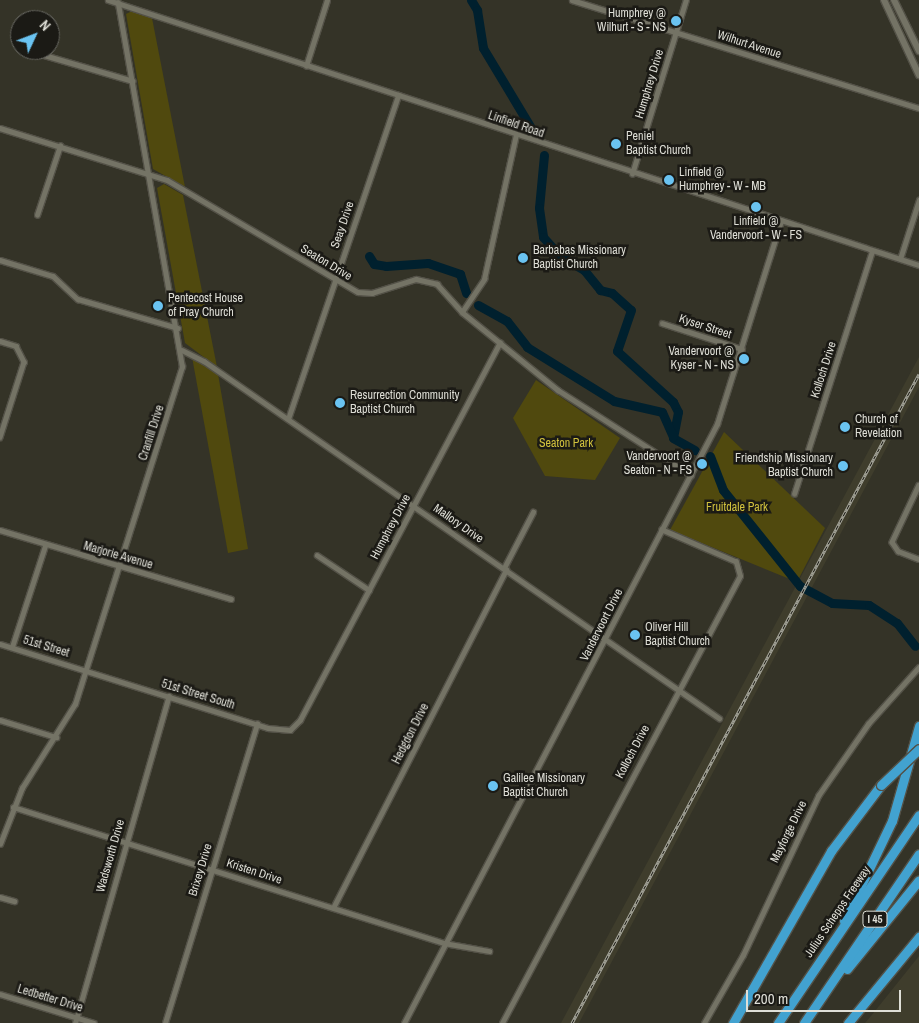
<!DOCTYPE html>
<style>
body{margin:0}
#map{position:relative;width:919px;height:1023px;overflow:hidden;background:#343327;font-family:"Archivo Narrow",sans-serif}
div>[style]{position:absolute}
.built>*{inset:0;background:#3f3d2c}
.green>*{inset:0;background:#50490e}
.river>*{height:9px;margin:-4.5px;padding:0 4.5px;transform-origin:4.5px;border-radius:4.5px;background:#00202e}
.roads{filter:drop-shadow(1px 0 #535147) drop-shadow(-1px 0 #535147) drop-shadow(0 1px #535147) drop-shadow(0 -1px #535147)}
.minor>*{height:4.5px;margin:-2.25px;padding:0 2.25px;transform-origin:2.25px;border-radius:2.25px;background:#747365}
.secondary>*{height:6px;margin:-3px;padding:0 3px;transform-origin:3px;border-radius:3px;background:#747365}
.motorway>*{height:9px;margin:-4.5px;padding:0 4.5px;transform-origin:4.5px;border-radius:4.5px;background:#42a2d0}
.rail>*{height:3px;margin-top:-1.5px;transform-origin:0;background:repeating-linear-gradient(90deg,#1b1a15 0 4px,#a8a89e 0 8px);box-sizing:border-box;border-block:1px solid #a8a89e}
.bridges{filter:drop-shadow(1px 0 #535147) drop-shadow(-1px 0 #535147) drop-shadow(0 1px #535147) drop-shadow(0 -1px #535147)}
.motorway-bridge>*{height:9px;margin:-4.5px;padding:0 4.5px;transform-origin:4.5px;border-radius:4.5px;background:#42a2d0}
.dots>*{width:14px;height:14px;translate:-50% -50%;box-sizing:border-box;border:2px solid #1b1a15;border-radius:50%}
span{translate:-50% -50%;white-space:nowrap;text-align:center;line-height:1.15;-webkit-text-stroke:5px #1b1a15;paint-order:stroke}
.shield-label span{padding:1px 4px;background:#1b1a15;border:1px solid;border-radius:4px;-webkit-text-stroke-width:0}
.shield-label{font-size:11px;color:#dfdfd7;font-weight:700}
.poi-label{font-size:12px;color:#dfdfd7}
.right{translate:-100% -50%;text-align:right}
.left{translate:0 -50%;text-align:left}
.street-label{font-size:12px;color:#dfdfd7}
.park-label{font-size:12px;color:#d1c13d}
.north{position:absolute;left:10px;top:10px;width:50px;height:50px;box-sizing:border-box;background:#1b1a15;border:1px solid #696963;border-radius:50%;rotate:47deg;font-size:14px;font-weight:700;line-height:20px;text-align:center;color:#dfdfd7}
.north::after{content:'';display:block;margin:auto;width:18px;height:22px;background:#6ac3f1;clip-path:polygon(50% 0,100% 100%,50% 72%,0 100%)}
.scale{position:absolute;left:746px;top:990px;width:155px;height:22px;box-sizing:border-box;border:2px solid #dfdfd7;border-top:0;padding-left:6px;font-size:15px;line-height:18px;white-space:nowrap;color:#dfdfd7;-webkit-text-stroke:4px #1b1a15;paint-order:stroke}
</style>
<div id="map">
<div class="built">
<div style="clip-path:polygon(919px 357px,919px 387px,579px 1023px,561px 1023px)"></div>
<div style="clip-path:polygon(919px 956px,919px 1023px,865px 1023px,871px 1016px)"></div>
</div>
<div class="green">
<div style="clip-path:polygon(132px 11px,152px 18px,185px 187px,153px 169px,126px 14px)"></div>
<div style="clip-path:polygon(164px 184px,183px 195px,217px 367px,185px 343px,157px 188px)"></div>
<div style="clip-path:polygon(192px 357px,218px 374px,248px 549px,228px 553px)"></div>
<div style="clip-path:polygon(536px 380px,620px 438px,595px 480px,545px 476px,513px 418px)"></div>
<div style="clip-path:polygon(724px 432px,825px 528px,797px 582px,670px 530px)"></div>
</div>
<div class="river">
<div style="left:471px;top:0;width:12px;rotate:59deg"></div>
<div style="left:477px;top:10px;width:38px;rotate:81deg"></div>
<div style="left:483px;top:48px;width:99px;rotate:59deg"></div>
<div style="left:544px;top:155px;width:53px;rotate:95.4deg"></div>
<div style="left:539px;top:208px;width:29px;rotate:82deg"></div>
<div style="left:543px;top:237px;width:25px;rotate:48deg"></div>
<div style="left:560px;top:256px;width:28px;rotate:30deg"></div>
<div style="left:584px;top:270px;width:26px;rotate:51deg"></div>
<div style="left:600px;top:290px;width:12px;rotate:14deg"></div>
<div style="left:612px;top:293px;width:25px;rotate:42deg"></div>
<div style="left:631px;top:310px;width:43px;rotate:108.9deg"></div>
<div style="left:617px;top:351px;width:76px;rotate:42.3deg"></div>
<div style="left:673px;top:402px;width:11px;rotate:63deg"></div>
<div style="left:678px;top:412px;width:26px;rotate:101deg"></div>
<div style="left:673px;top:438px;width:25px;rotate:29deg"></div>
<div style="left:369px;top:256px;width:9px;rotate:58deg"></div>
<div style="left:374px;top:264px;width:12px;rotate:9deg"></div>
<div style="left:386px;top:266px;width:42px;rotate:-4.1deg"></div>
<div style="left:428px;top:263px;width:34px;rotate:19deg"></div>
<div style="left:460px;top:274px;width:20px;rotate:72deg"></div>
<div style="left:478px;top:305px;width:33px;rotate:29deg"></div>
<div style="left:507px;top:321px;width:33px;rotate:52deg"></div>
<div style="left:527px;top:347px;width:102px;rotate:31.8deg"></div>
<div style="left:614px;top:401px;width:49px;rotate:12.9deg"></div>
<div style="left:662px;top:412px;width:27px;rotate:66deg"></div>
<div style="left:710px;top:456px;width:36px;rotate:69deg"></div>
<div style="left:723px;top:490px;width:123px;rotate:51.3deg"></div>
<div style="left:800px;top:586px;width:36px;rotate:28deg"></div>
<div style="left:832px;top:603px;width:37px;rotate:3deg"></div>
<div style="left:869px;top:605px;width:33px;rotate:33deg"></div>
<div style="left:897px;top:623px;width:29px;rotate:52deg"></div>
</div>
<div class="roads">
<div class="minor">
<div style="left:108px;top:0;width:853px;rotate:18.1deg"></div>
<div style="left:572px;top:0;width:363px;rotate:17.3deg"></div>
<div style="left:27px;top:50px;width:110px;rotate:16.3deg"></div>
<div style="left:306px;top:66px;width:69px;rotate:-72.3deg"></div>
<div style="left:0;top:128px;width:175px;rotate:17.3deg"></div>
<div style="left:167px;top:180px;width:221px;rotate:30.4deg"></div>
<div style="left:358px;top:292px;width:14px;rotate:4deg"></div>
<div style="left:372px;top:293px;width:46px;rotate:-17.7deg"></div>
<div style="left:416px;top:279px;width:22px;rotate:13deg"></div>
<div style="left:437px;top:284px;width:38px;rotate:48deg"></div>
<div style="left:462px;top:312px;width:124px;rotate:39.1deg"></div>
<div style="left:558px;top:390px;width:158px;rotate:32.6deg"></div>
<div style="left:632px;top:174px;width:182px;rotate:-72.8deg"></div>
<div style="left:37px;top:215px;width:73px;rotate:-71.6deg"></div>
<div style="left:900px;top:259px;width:62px;rotate:-72.1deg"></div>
<div style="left:0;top:260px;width:55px;rotate:16.8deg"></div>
<div style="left:53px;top:276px;width:34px;rotate:43deg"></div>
<div style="left:78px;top:299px;width:104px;rotate:16.2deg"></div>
<div style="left:462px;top:312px;width:40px;rotate:-56deg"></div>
<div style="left:484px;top:279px;width:148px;rotate:-77.5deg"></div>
<div style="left:662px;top:323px;width:84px;rotate:18deg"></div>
<div style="left:0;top:341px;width:17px;rotate:17deg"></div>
<div style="left:16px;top:346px;width:18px;rotate:63deg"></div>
<div style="left:24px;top:362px;width:79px;rotate:107.7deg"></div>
<div style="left:182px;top:350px;width:25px;rotate:27deg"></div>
<div style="left:204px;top:361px;width:627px;rotate:34.73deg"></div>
<div style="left:288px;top:419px;width:342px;rotate:-71.2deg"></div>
<div style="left:919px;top:485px;width:63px;rotate:115.3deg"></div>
<div style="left:892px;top:542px;width:11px;rotate:56deg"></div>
<div style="left:898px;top:551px;width:22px;rotate:21deg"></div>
<div style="left:794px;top:494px;width:255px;rotate:-72.2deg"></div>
<div style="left:0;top:530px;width:241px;rotate:16.6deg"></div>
<div style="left:317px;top:555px;width:63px;rotate:33.9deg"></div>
<div style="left:504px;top:568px;width:63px;rotate:-62.6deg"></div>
<div style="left:0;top:644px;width:281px;rotate:17.4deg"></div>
<div style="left:268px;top:728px;width:22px;rotate:5deg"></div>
<div style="left:290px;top:730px;width:14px;rotate:-45deg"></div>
<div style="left:300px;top:720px;width:427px;rotate:-62.1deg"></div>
<div style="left:12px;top:647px;width:106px;rotate:-71.9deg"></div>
<div style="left:0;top:720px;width:59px;rotate:16.9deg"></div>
<div style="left:13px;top:807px;width:452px;rotate:17.5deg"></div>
<div style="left:444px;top:943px;width:46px;rotate:10.1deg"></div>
<div style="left:0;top:844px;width:60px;rotate:-68.6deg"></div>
<div style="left:22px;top:788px;width:99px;rotate:-57.8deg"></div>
<div style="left:75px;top:704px;width:354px;rotate:-72.4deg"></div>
<div style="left:182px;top:367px;width:370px;rotate:-100deg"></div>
<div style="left:0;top:897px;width:15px;rotate:16deg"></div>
<div style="left:333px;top:908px;width:380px;rotate:-62.9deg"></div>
<div style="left:0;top:994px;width:98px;rotate:17.1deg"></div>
<div style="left:75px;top:1023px;width:340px;rotate:-74deg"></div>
<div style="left:165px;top:1023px;width:313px;rotate:-72.9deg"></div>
<div style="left:404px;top:1023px;width:676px;rotate:-62.41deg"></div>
<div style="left:717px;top:424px;width:213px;rotate:-72.5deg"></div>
<div style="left:502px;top:1023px;width:506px;rotate:-61.97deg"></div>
<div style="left:740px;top:576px;width:15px;rotate:-106deg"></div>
<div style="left:736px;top:562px;width:81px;rotate:-156.6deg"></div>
<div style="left:704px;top:1023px;width:78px;rotate:-60.2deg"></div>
<div style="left:743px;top:955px;width:176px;rotate:-64.7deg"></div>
<div style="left:818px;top:796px;width:88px;rotate:-55.2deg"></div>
<div style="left:868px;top:724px;width:76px;rotate:-48.2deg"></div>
</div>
<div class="secondary">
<div style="left:884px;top:0;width:83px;rotate:65deg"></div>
<div style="left:894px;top:0;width:57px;rotate:63.9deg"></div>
</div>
<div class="motorway">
<div style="left:844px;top:921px;width:111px;rotate:-64.4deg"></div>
<div style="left:892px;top:821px;width:99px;rotate:-74.1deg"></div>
<div style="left:847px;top:969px;width:114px;rotate:-51deg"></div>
<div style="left:733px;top:1023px;width:198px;rotate:-60.3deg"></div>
<div style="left:831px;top:851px;width:83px;rotate:-52.9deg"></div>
<div style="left:778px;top:1023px;width:251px;rotate:-55.9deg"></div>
<div style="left:804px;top:1023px;width:204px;rotate:-55.8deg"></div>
<div style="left:848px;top:1023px;width:112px;rotate:-50.5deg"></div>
</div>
</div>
<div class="rail">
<div style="left:572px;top:1023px;width:736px;rotate:-61.87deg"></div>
</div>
<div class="bridges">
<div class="motorway-bridge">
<div style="left:881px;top:785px;width:52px;rotate:-43.5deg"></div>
</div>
</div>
<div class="dots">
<div style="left:676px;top:21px;background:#6ac3f1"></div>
<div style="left:616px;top:144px;background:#6ac3f1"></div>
<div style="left:669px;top:180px;background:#6ac3f1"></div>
<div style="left:756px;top:207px;background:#6ac3f1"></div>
<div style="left:523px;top:258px;background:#6ac3f1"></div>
<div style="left:158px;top:306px;background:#6ac3f1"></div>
<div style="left:744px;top:359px;background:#6ac3f1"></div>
<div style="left:340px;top:403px;background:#6ac3f1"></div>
<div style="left:845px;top:427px;background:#6ac3f1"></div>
<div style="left:702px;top:464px;background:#6ac3f1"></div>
<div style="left:843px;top:466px;background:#6ac3f1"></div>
<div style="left:635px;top:635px;background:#6ac3f1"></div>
<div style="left:493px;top:786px;background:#6ac3f1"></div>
</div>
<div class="shield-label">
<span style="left:875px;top:919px">I 45</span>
</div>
<div class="poi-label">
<span class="right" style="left:666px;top:21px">Humphrey @<br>Wilhurt - S - NS</span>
<span class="left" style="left:626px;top:144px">Peniel<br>Baptist Church</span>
<span class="left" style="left:679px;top:180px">Linfield @<br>Humphrey - W - MB</span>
<span style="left:756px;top:229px">Linfield @<br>Vandervoort - W - FS</span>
<span class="left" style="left:533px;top:258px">Barbabas Missionary<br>Baptist Church</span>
<span class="left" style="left:168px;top:306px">Pentecost House<br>of Pray Church</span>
<span class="right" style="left:734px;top:359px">Vandervoort @<br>Kyser - N - NS</span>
<span class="left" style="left:350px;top:403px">Resurrection Community<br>Baptist Church</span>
<span class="left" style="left:855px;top:427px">Church of<br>Revelation</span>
<span class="right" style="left:692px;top:464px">Vandervoort @<br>Seaton - N - FS</span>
<span class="right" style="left:833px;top:466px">Friendship Missionary<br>Baptist Church</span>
<span class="left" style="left:645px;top:635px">Oliver Hill<br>Baptist Church</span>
<span class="left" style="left:503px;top:786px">Galilee Missionary<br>Baptist Church</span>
</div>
<div class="street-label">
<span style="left:749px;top:45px;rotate:18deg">Wilhurt Avenue</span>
<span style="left:650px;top:84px;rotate:-73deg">Humphrey Drive</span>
<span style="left:516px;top:125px;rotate:19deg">Linfield Road</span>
<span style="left:343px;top:225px;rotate:-71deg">Seay Drive</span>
<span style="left:326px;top:263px;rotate:31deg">Seaton Drive</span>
<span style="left:705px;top:327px;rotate:18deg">Kyser Street</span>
<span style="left:824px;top:370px;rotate:-72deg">Kolloch Drive</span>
<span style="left:152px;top:433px;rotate:-72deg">Cranfill Drive</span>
<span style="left:458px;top:524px;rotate:35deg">Mallory Drive</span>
<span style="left:391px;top:527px;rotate:-62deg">Humphrey Drive</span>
<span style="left:118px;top:556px;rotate:16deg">Marjorie Avenue</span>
<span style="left:602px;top:625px;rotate:-63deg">Vandervoort Drive</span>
<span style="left:46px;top:647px;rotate:17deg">51st Street</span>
<span style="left:198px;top:695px;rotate:17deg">51st Street South</span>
<span style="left:411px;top:734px;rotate:-63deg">Hedgdon Drive</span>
<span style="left:633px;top:752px;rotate:-62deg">Kolloch Drive</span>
<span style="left:789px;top:832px;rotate:-64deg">Mayforge Drive</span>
<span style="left:111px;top:856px;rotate:-74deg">Wadsworth Drive</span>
<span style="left:201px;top:870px;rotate:-73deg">Brixey Drive</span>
<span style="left:254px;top:872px;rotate:18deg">Kristen Drive</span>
<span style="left:838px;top:912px;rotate:-56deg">Julius Schepps Freeway</span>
<span style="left:50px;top:999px;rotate:17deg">Ledbetter Drive</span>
</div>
<div class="park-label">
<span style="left:566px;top:444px">Seaton Park</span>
<span style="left:737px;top:508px">Fruitdale Park</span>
</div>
<div class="north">N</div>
<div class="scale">200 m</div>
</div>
